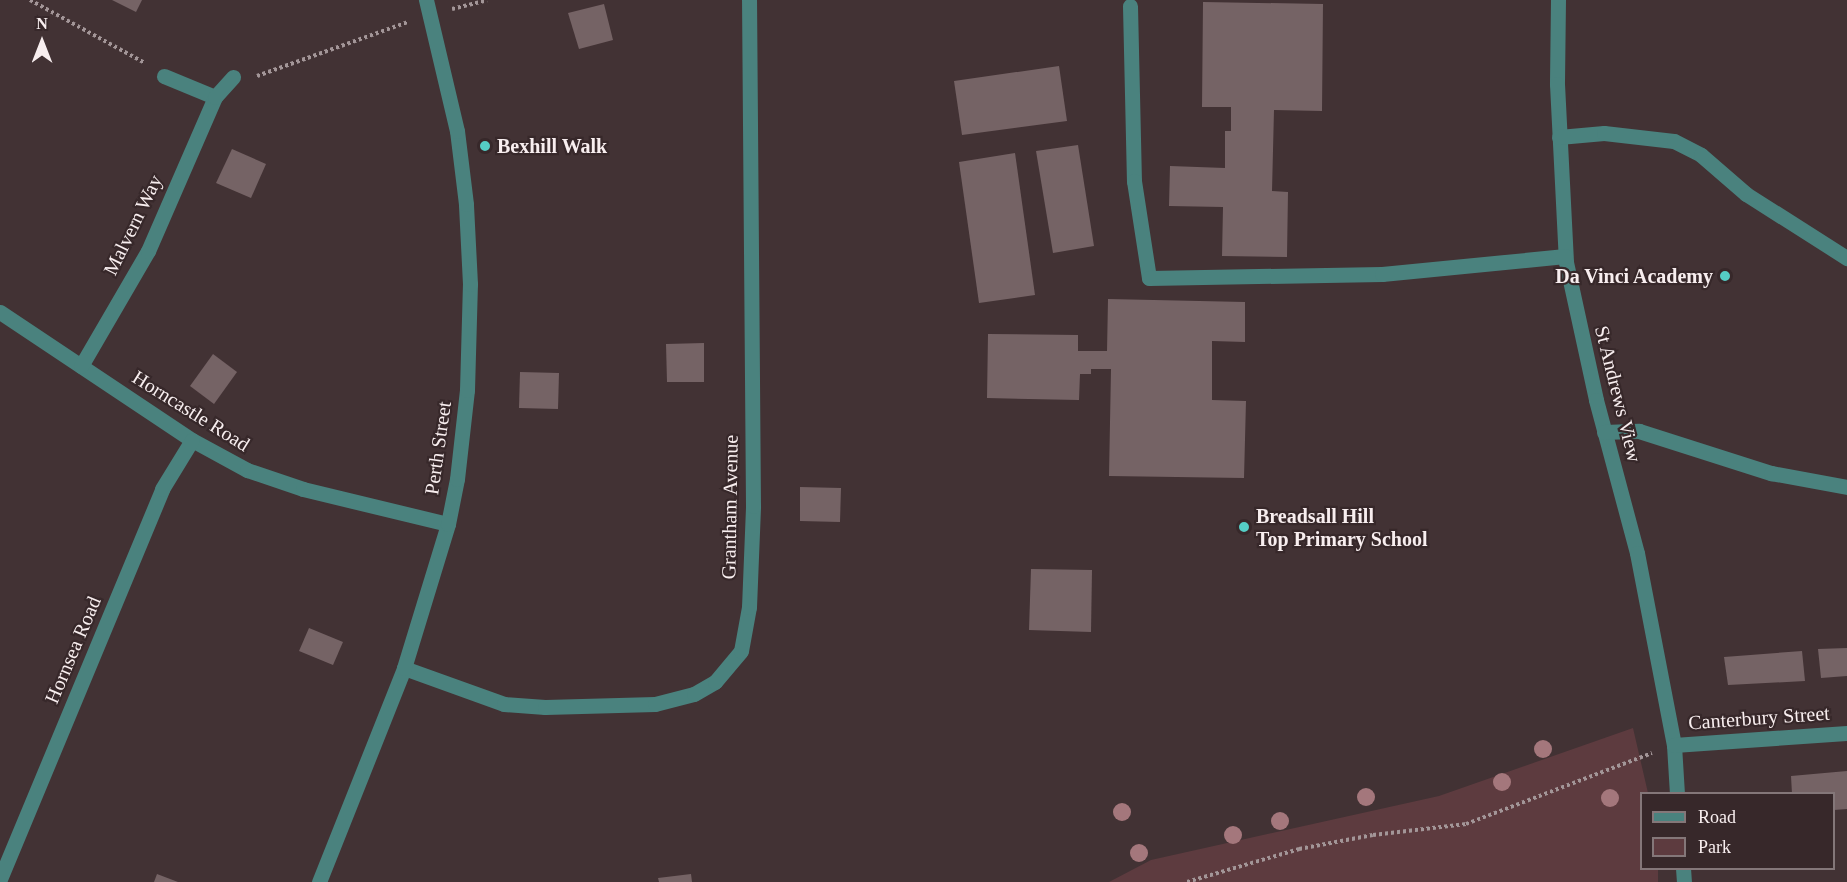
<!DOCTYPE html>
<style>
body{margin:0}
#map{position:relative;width:1847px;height:882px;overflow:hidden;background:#423234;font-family:"Times New Roman",serif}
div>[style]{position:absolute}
.green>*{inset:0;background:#5d3b3f}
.building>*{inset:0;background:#756365}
.path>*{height:4px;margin-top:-2px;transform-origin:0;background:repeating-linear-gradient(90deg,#a39698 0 3px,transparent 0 6px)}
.minor>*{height:15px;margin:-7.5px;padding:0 7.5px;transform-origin:7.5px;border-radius:7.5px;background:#4a827e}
.trees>*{width:18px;height:18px;margin:-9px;border-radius:50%;background:#a4777c}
.dots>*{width:16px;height:16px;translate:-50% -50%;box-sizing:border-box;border:3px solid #37282a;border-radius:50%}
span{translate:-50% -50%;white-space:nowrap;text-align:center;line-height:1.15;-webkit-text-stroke:4.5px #37282a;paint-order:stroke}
.poi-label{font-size:20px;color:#f8eeef;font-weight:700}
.left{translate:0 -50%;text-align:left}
.right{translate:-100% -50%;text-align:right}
.street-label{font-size:20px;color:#f8eeef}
.legend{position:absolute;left:1640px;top:792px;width:195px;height:78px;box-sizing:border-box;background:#37282a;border:2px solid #847779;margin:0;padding:8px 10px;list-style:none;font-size:18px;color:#f8eeef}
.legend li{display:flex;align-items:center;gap:12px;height:30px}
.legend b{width:30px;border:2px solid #847779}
.north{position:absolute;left:12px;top:12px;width:60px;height:60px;-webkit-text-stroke:4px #37282a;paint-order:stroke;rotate:0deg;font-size:16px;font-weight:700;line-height:24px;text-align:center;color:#f8eeef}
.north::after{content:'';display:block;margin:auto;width:21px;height:27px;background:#f8eeef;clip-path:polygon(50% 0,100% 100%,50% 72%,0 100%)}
</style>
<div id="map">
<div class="green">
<div style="clip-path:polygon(1633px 728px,1648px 793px,1642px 794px,1642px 868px,1658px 869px,1658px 882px,1109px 882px,1151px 860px,1439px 796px)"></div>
</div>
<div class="building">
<div style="clip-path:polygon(112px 0,142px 0,136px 12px)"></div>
<div style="clip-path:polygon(1203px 2px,1323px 4px,1322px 111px,1274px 110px,1272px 191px,1288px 192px,1287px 257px,1222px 256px,1223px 207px,1169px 206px,1170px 166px,1225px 168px,1225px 131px,1231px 131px,1231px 107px,1202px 107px)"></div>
<div style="clip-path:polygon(604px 4px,613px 40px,579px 49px,568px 13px)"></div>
<div style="clip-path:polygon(1059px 66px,1067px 121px,962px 135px,954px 81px)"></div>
<div style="clip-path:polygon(1078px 145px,1094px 246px,1053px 253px,1036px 151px)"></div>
<div style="clip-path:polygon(232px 149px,266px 164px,251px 198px,216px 183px)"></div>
<div style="clip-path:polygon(1015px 153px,1035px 295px,979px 303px,959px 162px)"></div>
<div style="clip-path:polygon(1108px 299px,1245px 302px,1245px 342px,1212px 341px,1212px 400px,1246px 401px,1244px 478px,1109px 476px,1111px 369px,1091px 369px,1091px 374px,1080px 374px,1079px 400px,987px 398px,988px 334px,1078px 335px,1078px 351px,1107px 351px)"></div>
<div style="clip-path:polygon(704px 343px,704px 382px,667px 382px,666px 344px)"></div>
<div style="clip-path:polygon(213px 354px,237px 372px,214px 404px,190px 386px)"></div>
<div style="clip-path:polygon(520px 372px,559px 373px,558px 409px,519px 408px)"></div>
<div style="clip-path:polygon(800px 487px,841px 488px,840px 522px,800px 521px)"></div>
<div style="clip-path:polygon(1031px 569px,1092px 570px,1091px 632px,1029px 630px)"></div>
<div style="clip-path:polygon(309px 628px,343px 642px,333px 665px,299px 651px)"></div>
<div style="clip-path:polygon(1847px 648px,1847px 676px,1821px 678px,1818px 649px)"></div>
<div style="clip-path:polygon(1802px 651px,1805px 681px,1728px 685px,1724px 657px)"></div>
<div style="clip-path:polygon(1847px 771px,1847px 809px,1834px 810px,1834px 794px,1792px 794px,1791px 776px)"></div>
<div style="clip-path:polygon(157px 874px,178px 882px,154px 882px)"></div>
<div style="clip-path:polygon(691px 874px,692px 882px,659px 882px,658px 878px)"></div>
</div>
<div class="path">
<div style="left:30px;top:0;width:131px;rotate:28.7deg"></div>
<div style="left:452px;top:9px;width:36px;rotate:-14deg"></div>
<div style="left:257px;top:76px;width:160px;rotate:-19.7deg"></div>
<div style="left:1187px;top:882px;width:117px;rotate:-16.4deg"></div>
<div style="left:1299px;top:849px;width:75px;rotate:-10.7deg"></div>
<div style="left:1373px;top:835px;width:94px;rotate:-6.7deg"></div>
<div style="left:1466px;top:824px;width:199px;rotate:-20.9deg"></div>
</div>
<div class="minor">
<div style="left:1558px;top:0;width:84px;rotate:90.7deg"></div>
<div style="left:1557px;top:84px;width:178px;rotate:87.1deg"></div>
<div style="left:1566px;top:262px;width:141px;rotate:77.7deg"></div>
<div style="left:1596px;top:400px;width:158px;rotate:75deg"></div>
<div style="left:1637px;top:553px;width:196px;rotate:79.1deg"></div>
<div style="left:1674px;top:745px;width:49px;rotate:86.5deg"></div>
<div style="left:1130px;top:6px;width:175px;rotate:88.7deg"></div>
<div style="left:1134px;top:181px;width:98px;rotate:81.2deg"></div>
<div style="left:1149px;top:278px;width:233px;rotate:-1deg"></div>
<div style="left:1382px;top:274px;width:184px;rotate:-5.6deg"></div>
<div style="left:164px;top:76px;width:55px;rotate:22.4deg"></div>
<div style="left:1559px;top:137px;width:45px;rotate:-5.1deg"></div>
<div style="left:1604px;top:133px;width:70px;rotate:6.5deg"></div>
<div style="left:1674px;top:141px;width:30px;rotate:27deg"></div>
<div style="left:1701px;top:155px;width:60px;rotate:40.9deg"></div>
<div style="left:1746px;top:194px;width:120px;rotate:32.4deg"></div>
<div style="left:0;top:312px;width:231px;rotate:33.7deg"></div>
<div style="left:192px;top:440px;width:63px;rotate:28.6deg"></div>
<div style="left:247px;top:470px;width:59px;rotate:18.7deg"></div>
<div style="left:303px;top:489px;width:149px;rotate:13.6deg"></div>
<div style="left:81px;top:366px;width:133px;rotate:-59.8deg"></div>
<div style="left:148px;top:251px;width:168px;rotate:-66.5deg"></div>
<div style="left:215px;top:97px;width:27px;rotate:-48deg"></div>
<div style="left:1604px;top:432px;width:35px;rotate:-2deg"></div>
<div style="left:1639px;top:431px;width:139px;rotate:17.7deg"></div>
<div style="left:1771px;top:473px;width:77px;rotate:10.4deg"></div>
<div style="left:404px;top:668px;width:106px;rotate:19.8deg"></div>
<div style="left:504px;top:704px;width:41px;rotate:4.2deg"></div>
<div style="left:545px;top:707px;width:110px;rotate:-1.6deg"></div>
<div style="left:655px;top:704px;width:40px;rotate:-14.4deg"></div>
<div style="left:694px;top:694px;width:24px;rotate:-30deg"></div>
<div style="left:715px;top:682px;width:40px;rotate:-50deg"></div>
<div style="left:741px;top:651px;width:45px;rotate:-79.7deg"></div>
<div style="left:749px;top:607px;width:101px;rotate:-87.7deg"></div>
<div style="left:753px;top:506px;width:506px;rotate:-90.45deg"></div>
<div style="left:1674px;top:745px;width:173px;rotate:-4deg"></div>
<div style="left:1683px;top:868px;width:14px;rotate:86deg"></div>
<div style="left:0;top:879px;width:422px;rotate:-67.4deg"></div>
<div style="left:162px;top:489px;width:57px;rotate:-58.5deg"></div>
<div style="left:319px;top:882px;width:230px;rotate:-68.3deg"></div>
<div style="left:404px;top:668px;width:151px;rotate:-73deg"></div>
<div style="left:448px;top:524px;width:46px;rotate:-78.7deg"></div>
<div style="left:457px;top:479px;width:90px;rotate:-83.6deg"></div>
<div style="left:467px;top:390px;width:106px;rotate:-88.4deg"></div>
<div style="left:470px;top:284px;width:80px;rotate:-92.9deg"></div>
<div style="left:466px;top:204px;width:74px;rotate:-97deg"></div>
<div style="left:457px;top:131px;width:135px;rotate:-103.3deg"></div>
</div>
<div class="trees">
<div style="left:1543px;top:749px"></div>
<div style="left:1502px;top:782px"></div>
<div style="left:1366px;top:797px"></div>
<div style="left:1610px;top:798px"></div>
<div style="left:1122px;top:812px"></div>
<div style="left:1280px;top:821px"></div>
<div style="left:1233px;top:835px"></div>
<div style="left:1139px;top:853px"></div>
</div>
<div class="dots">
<div style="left:485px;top:146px;background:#55cec6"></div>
<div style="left:1725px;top:276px;background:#55cec6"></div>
<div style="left:1244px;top:527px;background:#55cec6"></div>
</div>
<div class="poi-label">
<span class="left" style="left:497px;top:146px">Bexhill Walk</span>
<span class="right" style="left:1713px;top:276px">Da Vinci Academy</span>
<span class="left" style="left:1256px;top:528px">Breadsall Hill<br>Top Primary School</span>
</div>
<div class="street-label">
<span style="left:133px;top:225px;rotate:-64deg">Malvern Way</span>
<span style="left:1618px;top:394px;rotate:76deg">St Andrews View</span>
<span style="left:191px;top:411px;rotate:32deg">Horncastle Road</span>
<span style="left:438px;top:448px;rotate:-82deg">Perth Street</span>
<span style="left:730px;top:507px;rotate:-89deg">Grantham Avenue</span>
<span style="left:73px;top:650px;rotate:-67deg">Hornsea Road</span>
<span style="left:1759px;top:718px;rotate:-4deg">Canterbury Street</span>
</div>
<ul class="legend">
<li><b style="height:8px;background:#4a827e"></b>Road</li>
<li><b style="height:16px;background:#5d3b3f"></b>Park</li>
</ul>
<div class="north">N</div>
</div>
